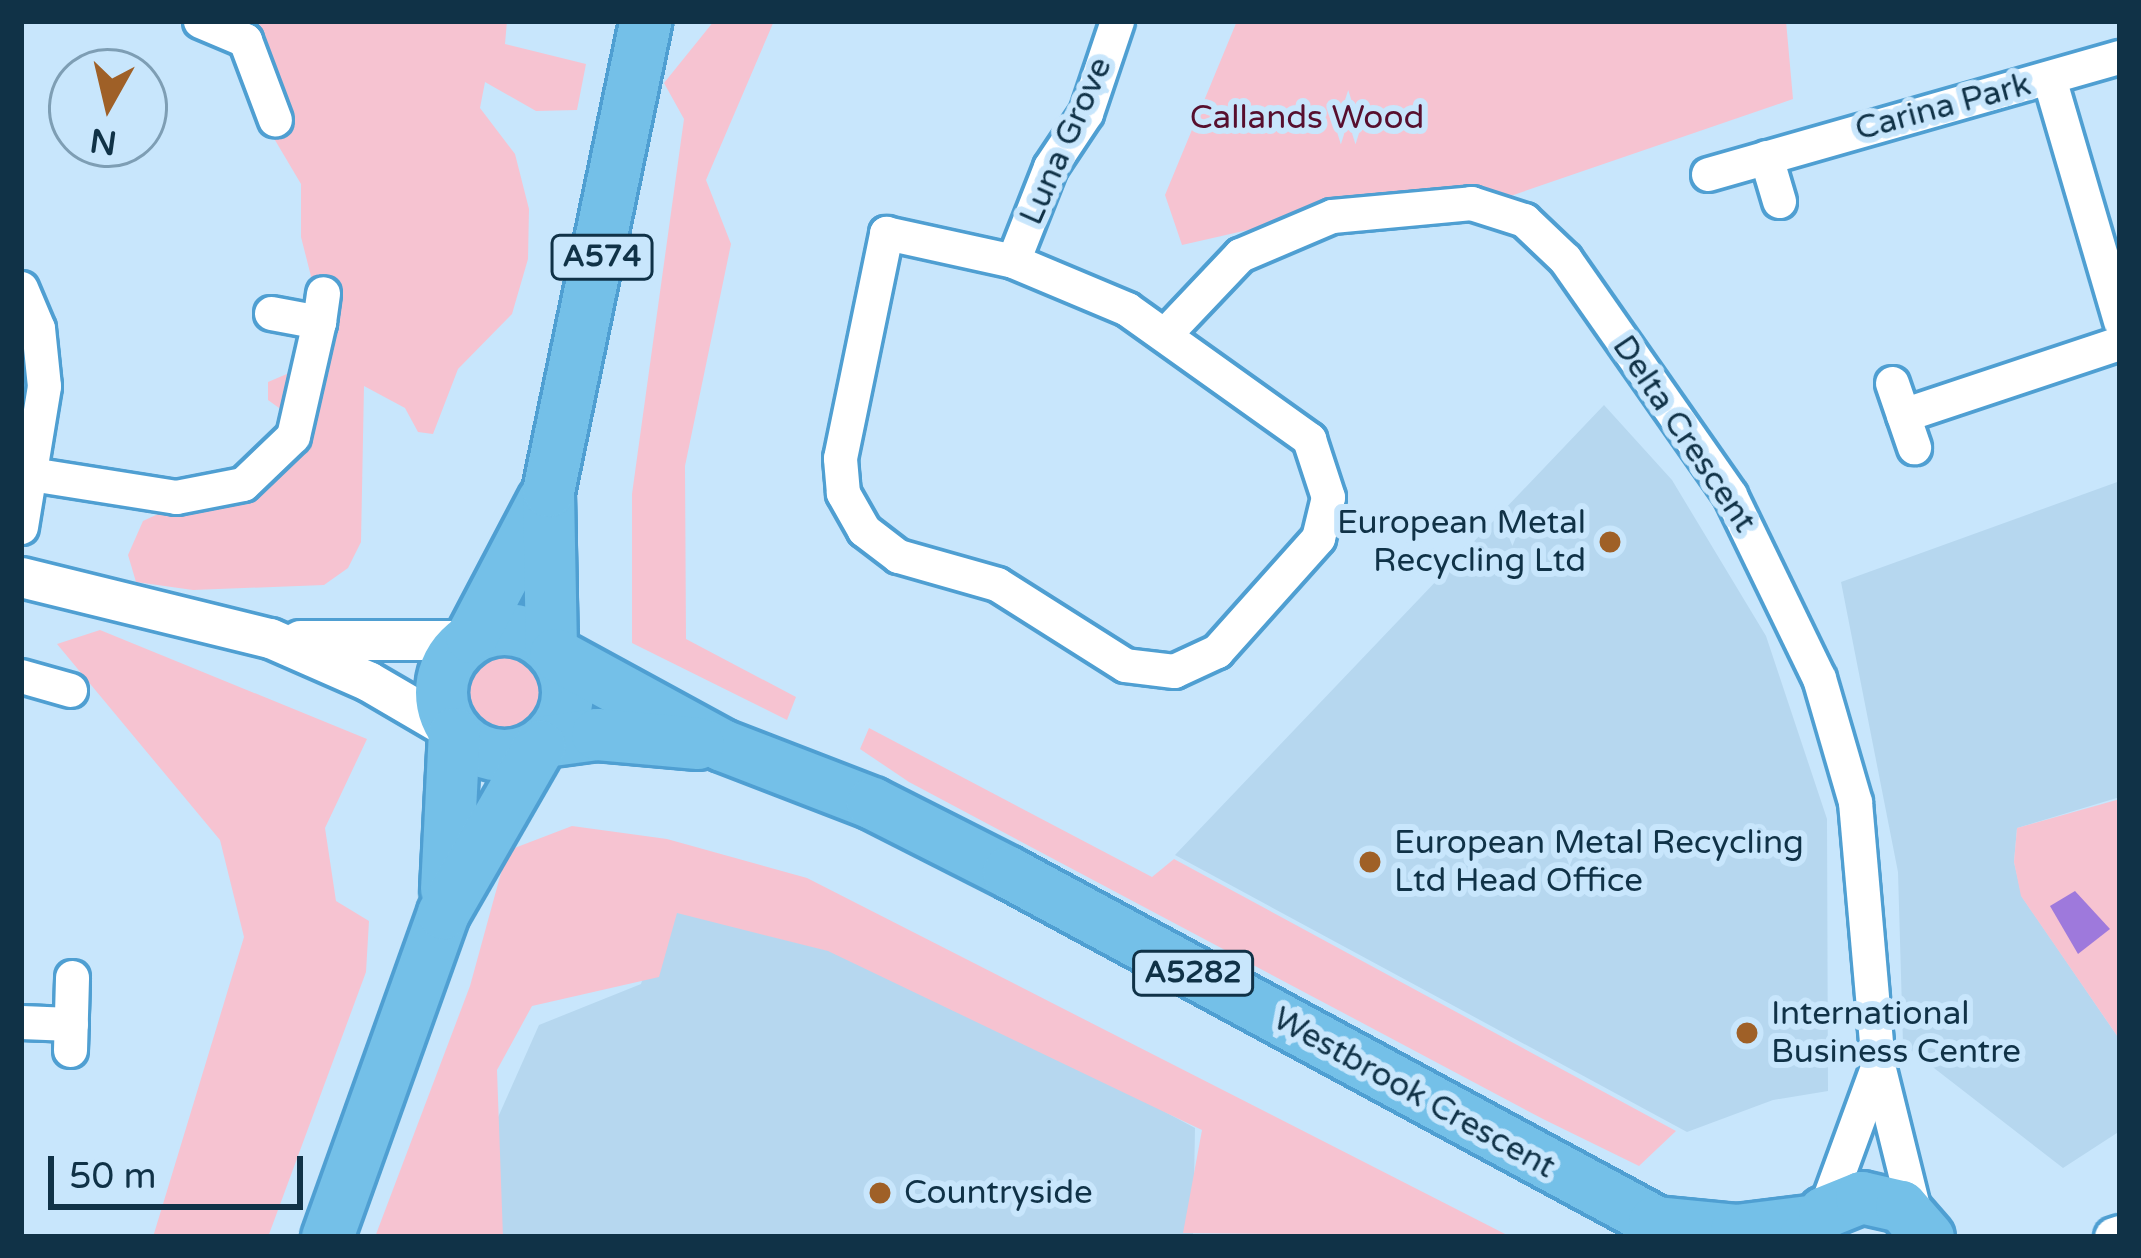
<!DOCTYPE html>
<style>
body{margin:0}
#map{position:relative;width:2141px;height:1258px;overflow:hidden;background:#c8e6fc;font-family:"Varela Round",sans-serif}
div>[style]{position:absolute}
.built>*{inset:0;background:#b6d7ef}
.green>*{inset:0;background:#f6c3d1}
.round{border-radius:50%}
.water>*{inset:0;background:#9e79dc}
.roads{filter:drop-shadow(3px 0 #4f9fd2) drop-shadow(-3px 0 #4f9fd2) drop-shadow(0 3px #4f9fd2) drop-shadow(0 -3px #4f9fd2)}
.minor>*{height:33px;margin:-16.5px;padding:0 16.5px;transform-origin:16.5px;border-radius:16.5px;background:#fff}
.tertiary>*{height:39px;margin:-19.5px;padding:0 19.5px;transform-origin:19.5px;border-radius:19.5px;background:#fff}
.primary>*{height:51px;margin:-25.5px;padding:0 25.5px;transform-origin:25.5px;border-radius:25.5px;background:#74c0e8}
.primary>.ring{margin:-25.5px;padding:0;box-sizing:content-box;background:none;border:51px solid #74c0e8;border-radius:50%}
.dots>*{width:33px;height:33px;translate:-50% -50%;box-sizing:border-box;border:6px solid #c8e6fc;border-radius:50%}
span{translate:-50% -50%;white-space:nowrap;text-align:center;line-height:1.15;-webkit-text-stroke:12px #c8e6fc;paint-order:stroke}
.shield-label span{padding:3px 9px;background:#c8e6fc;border:3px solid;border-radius:9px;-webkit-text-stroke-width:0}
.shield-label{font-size:30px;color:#103247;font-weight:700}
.street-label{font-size:33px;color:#103247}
.park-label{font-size:33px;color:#570f2e}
.poi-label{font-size:33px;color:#103247}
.right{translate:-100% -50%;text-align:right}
.left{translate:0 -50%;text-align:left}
.frame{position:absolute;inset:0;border:24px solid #103247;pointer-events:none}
.north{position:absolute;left:48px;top:48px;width:120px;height:120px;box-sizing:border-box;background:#c8e6fc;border:3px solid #7e9eb4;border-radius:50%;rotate:188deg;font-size:33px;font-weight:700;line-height:48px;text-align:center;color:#103247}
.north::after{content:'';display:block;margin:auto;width:42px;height:54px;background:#9f6027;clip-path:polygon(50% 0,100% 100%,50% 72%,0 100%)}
.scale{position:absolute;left:48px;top:1156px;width:255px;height:54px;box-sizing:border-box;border:6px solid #103247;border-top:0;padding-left:15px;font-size:36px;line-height:42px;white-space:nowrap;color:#103247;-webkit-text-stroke:9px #c8e6fc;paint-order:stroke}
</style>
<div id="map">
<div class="built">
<div style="clip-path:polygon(1604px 405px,1672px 480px,1766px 636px,1827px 819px,1828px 1091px,1773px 1100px,1687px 1132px,1175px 855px)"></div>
<div style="clip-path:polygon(2120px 481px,2120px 797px,2017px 828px,2014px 862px,2022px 897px,2120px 1040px,2120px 1131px,2063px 1168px,1903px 1044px,1898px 872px,1841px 582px)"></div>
<div style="clip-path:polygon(669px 895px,830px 932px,1195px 1128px,1193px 1237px,496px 1237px,491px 1133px,539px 1025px,641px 984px)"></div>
</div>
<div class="green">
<div style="clip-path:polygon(212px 21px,507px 21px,505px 44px,586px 64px,577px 110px,536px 111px,485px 82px,480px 108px,515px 154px,529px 209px,528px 259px,512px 314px,458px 369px,433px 434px,418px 432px,405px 408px,364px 386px,361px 542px,348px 568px,324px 585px,193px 590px,136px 582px,128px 555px,143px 521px,244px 474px,268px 447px,286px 413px,268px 400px,268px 382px,301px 368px,315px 292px,301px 237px,301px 184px,256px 108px,276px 84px)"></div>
<div style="clip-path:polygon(714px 21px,774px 21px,706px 180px,731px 244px,685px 466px,686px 639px,796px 697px,787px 720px,632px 643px,632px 494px,684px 119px,664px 83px)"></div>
<div style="clip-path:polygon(1237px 21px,1786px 21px,1793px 99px,1458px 214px,1323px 213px,1182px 245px,1165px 195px)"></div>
<div style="clip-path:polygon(100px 630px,367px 739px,325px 828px,336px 901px,369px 921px,366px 972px,268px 1237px,153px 1237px,244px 937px,220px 840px,57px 644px)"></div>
<div class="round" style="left:463px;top:653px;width:80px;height:80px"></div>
<div style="clip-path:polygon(869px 728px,1152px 877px,1174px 859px,1676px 1131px,1639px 1166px,1543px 1119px,909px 782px,860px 749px)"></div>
<div style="clip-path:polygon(2120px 799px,2120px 1040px,2021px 896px,2014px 862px,2017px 828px)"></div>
<div style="clip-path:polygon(572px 826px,667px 839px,807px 878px,1511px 1237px,1183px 1233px,1202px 1130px,828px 951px,677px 913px,659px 977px,532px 1006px,497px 1070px,503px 1237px,375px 1237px,470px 986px,507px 851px)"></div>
</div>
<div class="water">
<div style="clip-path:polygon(2075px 891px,2110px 929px,2078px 954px,2050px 906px)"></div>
</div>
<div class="roads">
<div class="minor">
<div style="left:200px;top:21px;width:49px;rotate:22.9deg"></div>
<div style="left:245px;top:40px;width:85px;rotate:69.4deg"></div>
<div style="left:2049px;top:78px;width:253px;rotate:73.7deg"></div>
<div style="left:1766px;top:157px;width:46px;rotate:73.5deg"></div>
<div style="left:1708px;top:174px;width:428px;rotate:-15.9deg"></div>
<div style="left:886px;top:233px;width:130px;rotate:12.4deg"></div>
<div style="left:1013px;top:261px;width:124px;rotate:22.8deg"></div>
<div style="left:1127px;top:309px;width:224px;rotate:35.5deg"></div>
<div style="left:1309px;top:439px;width:61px;rotate:71.9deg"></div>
<div style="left:1328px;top:497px;width:42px;rotate:103.7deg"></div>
<div style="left:1318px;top:538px;width:152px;rotate:131.8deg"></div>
<div style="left:1217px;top:651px;width:47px;rotate:155.1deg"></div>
<div style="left:1174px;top:671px;width:49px;rotate:-173deg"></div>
<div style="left:1125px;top:665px;width:151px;rotate:-147.7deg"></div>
<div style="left:997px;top:584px;width:103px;rotate:-164.2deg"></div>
<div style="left:898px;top:556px;width:43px;rotate:-142.6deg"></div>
<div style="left:864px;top:530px;width:43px;rotate:-119.6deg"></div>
<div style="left:843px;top:493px;width:35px;rotate:-95deg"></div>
<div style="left:840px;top:458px;width:230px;rotate:-78.4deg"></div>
<div style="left:1013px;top:261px;width:101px;rotate:-68.5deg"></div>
<div style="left:1050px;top:167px;width:65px;rotate:-56.3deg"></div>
<div style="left:1086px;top:113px;width:97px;rotate:-71.4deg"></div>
<div style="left:21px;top:288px;width:43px;rotate:67deg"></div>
<div style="left:38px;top:328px;width:58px;rotate:84.1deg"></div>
<div style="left:44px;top:386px;width:143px;rotate:99.3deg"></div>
<div style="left:271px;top:313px;width:49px;rotate:10.6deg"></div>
<div style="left:319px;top:322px;width:29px;rotate:-82deg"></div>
<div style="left:1166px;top:333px;width:108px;rotate:-46.5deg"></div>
<div style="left:1240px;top:255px;width:100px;rotate:-23deg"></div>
<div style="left:1332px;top:216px;width:140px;rotate:-5.3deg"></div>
<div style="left:1471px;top:203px;width:56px;rotate:17.8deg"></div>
<div style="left:1524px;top:220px;width:57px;rotate:43.6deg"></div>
<div style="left:1565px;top:259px;width:288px;rotate:55deg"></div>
<div style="left:1730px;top:495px;width:203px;rotate:64.1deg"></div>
<div style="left:1819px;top:678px;width:129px;rotate:73.8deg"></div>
<div style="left:1855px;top:802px;width:264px;rotate:85deg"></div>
<div style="left:1878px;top:1065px;width:159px;rotate:76.1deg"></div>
<div style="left:1892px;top:383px;width:68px;rotate:71deg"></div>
<div style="left:1903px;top:415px;width:229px;rotate:-18.4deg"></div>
<div style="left:31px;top:474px;width:147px;rotate:9deg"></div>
<div style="left:176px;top:497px;width:68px;rotate:-11deg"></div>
<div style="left:243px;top:484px;width:69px;rotate:-43.8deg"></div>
<div style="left:293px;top:436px;width:117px;rotate:-77.2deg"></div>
<div style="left:21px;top:676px;width:51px;rotate:15.9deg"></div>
<div style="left:21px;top:1022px;width:50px;rotate:2.3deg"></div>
<div style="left:70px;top:1050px;width:73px;rotate:-88.4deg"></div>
<div style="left:1824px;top:1212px;width:154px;rotate:-69.9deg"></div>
</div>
<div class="tertiary">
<div style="left:21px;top:577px;width:256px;rotate:13.8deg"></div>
<div style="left:270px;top:638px;width:107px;rotate:23.7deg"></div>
<div style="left:368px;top:681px;width:97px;rotate:30.3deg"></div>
<div style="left:300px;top:640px;width:167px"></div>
<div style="left:2114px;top:1237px;width:6px;rotate:-18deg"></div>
</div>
<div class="primary">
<div class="ring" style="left:441px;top:629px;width:75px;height:75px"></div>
<div style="left:471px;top:637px;width:155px;rotate:-62.3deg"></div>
<div style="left:551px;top:649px;width:158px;rotate:-91.1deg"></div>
<div style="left:548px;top:491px;width:480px;rotate:-78.3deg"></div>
<div style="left:555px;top:654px;width:190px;rotate:28.6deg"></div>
<div style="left:722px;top:745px;width:161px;rotate:21.1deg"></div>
<div style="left:872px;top:803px;width:153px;rotate:26.9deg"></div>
<div style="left:1008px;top:872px;width:768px;rotate:28.37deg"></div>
<div style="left:545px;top:741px;width:52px;rotate:-7.7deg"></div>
<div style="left:597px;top:734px;width:101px;rotate:5.1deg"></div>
<div style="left:446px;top:889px;width:156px;rotate:-87.1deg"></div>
<div style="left:1654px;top:1222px;width:82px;rotate:5.6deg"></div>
<div style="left:1736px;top:1230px;width:81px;rotate:-7.1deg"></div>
<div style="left:327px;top:1237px;width:344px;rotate:-70.3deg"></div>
<div style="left:443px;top:913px;width:193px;rotate:-60.1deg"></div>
<div style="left:1805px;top:1237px;width:31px;rotate:-53deg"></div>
<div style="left:1824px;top:1212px;width:40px;rotate:-22deg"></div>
<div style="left:1861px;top:1197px;width:41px;rotate:12.7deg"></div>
<div style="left:1901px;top:1206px;width:41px;rotate:48.9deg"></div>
</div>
</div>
<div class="dots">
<div style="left:1610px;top:542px;background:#9f6027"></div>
<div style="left:1370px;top:862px;background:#9f6027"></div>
<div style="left:1747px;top:1033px;background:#9f6027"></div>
<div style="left:880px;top:1193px;background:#9f6027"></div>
</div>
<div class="shield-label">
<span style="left:602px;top:257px">A574</span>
<span style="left:1193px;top:973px">A5282</span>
</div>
<div class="street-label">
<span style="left:1943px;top:107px;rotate:-15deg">Carina Park</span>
<span style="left:1066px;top:141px;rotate:-66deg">Luna Grove</span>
<span style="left:1684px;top:434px;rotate:56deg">Delta Crescent</span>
<span style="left:1414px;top:1093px;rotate:29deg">Westbrook Crescent</span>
</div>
<div class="park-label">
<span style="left:1307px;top:118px">Callands Wood</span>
</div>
<div class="poi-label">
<span class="right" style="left:1586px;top:542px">European Metal<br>Recycling Ltd</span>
<span class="left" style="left:1394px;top:862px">European Metal Recycling<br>Ltd Head Office</span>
<span class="left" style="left:1771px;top:1033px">International<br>Business Centre</span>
<span class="left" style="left:904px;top:1193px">Countryside</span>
</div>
<div class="frame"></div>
<div class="north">N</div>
<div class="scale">50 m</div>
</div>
